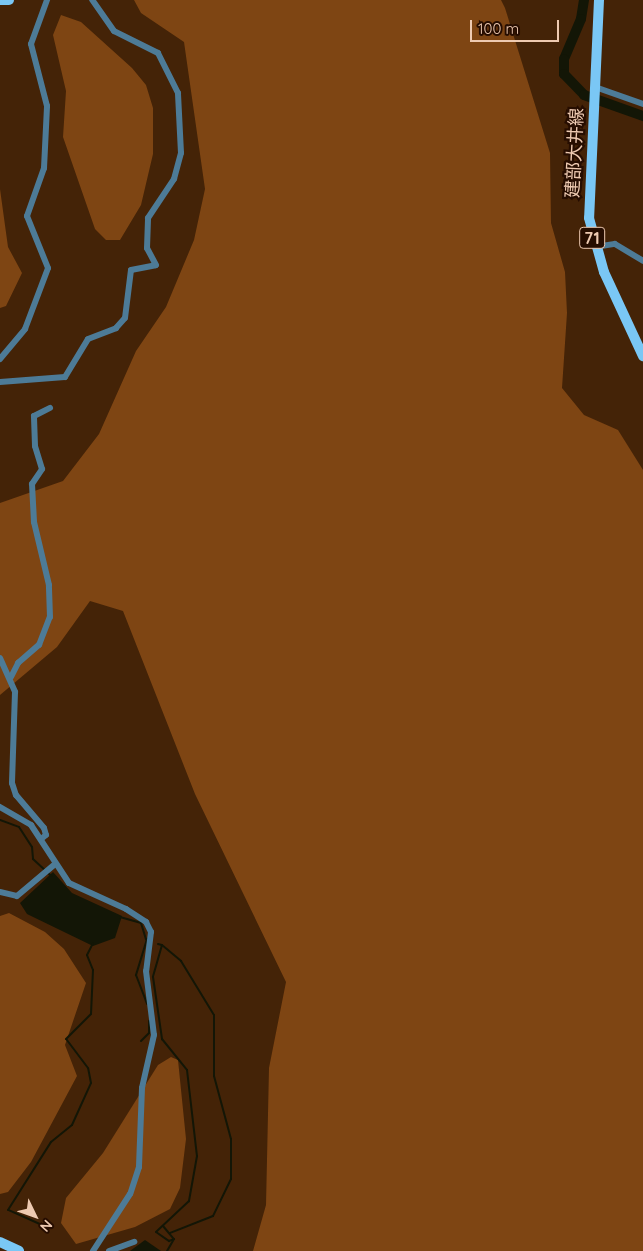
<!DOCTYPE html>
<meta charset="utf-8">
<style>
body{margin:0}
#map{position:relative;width:643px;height:1251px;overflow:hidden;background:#442307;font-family:Quicksand,"Noto Sans JP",sans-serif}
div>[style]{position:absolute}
.green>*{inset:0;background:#7e4513}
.water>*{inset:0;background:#131606}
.stream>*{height:2px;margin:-1px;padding:0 1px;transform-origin:1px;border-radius:1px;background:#131606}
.river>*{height:10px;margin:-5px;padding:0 5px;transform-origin:5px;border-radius:5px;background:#131606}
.minor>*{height:6px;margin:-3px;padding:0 3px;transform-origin:3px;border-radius:3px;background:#4d7b97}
.primary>*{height:10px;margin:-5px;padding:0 5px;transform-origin:5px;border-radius:5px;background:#7ac7f5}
span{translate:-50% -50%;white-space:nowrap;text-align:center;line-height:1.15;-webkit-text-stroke:4.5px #260d00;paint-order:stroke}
.shield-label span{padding:1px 4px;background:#260d00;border:1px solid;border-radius:4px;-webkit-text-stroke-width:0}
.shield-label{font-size:16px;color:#eecab1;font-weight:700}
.street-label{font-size:18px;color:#eecab1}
.north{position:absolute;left:10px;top:1191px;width:50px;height:50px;-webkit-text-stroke:4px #260d00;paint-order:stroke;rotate:132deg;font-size:14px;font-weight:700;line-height:20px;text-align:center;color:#eecab1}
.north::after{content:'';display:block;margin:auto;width:18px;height:22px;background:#eecab1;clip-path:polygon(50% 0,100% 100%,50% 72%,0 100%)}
.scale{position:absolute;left:470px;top:20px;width:89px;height:22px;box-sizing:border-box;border:2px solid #eecab1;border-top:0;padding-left:6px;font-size:15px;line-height:18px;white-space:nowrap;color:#eecab1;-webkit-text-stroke:4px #260d00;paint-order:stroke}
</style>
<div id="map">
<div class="green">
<div style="clip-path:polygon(134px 0,501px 0,505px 8px,550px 153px,551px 223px,565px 272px,567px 313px,562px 388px,584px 415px,618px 430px,643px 470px,643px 1251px,253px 1251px,266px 1205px,269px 1068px,286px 982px,195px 794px,123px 611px,90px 601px,57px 647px,0 695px,0 503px,63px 481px,99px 434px,136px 351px,166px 307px,194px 240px,205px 189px,184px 42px,141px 13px)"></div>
<div style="clip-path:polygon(61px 15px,81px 22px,132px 68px,146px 85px,153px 108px,153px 154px,141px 205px,120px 240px,106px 240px,95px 229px,63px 137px,66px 91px,53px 35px)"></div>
<div style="clip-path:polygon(0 189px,8px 247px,22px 273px,6px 306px,0 308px)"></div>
<div style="clip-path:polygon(9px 913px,45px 932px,64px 949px,86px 983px,65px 1045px,77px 1076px,31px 1162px,8px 1192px,0 1194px,0 916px)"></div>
<div style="clip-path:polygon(171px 1057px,178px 1060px,186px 1139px,180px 1188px,170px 1209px,135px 1227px,76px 1244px,61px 1223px,66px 1198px,103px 1153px,158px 1065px)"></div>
</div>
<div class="water">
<div style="clip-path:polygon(53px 872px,72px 893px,122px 916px,115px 938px,93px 946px,27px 914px,20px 903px)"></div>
<div style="clip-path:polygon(145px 1240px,161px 1251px,130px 1251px)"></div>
</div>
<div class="stream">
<div style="left:0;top:820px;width:20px;rotate:20deg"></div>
<div style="left:19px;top:827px;width:24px;rotate:57deg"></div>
<div style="left:32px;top:847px;width:12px;rotate:85deg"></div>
<div style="left:33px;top:859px;width:25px;rotate:43deg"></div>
<div style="left:120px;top:917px;width:22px;rotate:16deg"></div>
<div style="left:141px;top:923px;width:17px;rotate:73deg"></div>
<div style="left:147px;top:939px;width:38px;rotate:107deg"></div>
<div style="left:136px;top:975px;width:31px;rotate:69deg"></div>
<div style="left:158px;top:944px;width:4px;rotate:14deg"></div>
<div style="left:162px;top:945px;width:33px;rotate:106deg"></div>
<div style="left:153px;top:977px;width:63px;rotate:81.7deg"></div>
<div style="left:162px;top:1039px;width:40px;rotate:51deg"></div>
<div style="left:187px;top:1070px;width:87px;rotate:83.4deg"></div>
<div style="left:197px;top:1156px;width:46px;rotate:100.1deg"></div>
<div style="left:189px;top:1201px;width:45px;rotate:136.8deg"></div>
<div style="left:156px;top:1232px;width:16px;rotate:35deg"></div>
<div style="left:169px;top:1241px;width:5px;rotate:-22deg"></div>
<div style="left:174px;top:1239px;width:14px;rotate:120deg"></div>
<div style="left:162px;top:945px;width:25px;rotate:40deg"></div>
<div style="left:181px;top:961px;width:63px;rotate:58.6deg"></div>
<div style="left:214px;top:1015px;width:61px;rotate:90deg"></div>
<div style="left:214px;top:1076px;width:65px;rotate:74.9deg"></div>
<div style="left:231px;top:1139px;width:40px;rotate:90deg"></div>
<div style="left:231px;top:1179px;width:41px;rotate:115.9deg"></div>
<div style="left:213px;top:1216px;width:46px;rotate:158.4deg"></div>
<div style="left:141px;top:1041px;width:11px;rotate:-45deg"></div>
<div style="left:149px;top:1033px;width:12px;rotate:-90deg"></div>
<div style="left:42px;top:1225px;width:37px;rotate:-156deg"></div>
<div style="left:8px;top:1210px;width:80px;rotate:-57.7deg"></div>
<div style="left:51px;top:1142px;width:27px;rotate:-39deg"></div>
<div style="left:72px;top:1125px;width:46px;rotate:-65.7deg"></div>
<div style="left:91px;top:1083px;width:15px;rotate:-101deg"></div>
<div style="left:88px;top:1068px;width:36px;rotate:-127deg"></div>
<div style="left:66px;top:1039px;width:35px;rotate:-45deg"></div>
<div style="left:91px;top:1014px;width:44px;rotate:-87.4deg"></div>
<div style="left:93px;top:970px;width:16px;rotate:-112deg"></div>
<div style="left:87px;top:955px;width:13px;rotate:-63deg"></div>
<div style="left:163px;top:1226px;width:17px;rotate:50deg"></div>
</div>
<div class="river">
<div style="left:584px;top:0;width:19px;rotate:99deg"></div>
<div style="left:581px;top:19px;width:43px;rotate:113deg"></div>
<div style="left:564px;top:59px;width:15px;rotate:90deg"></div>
<div style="left:564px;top:74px;width:29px;rotate:46deg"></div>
<div style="left:584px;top:95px;width:63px;rotate:19.6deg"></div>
</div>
<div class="minor">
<div style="left:595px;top:87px;width:51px;rotate:19.5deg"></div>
<div style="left:595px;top:247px;width:20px;rotate:-9deg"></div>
<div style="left:615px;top:244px;width:33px;rotate:31deg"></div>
<div style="left:0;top:359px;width:39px;rotate:-50deg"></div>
<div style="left:25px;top:329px;width:65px;rotate:-69.3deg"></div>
<div style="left:48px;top:268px;width:56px;rotate:-112deg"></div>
<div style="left:27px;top:216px;width:51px;rotate:-70.5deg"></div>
<div style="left:44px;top:168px;width:62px;rotate:-87.2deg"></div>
<div style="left:47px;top:106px;width:64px;rotate:-104.5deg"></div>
<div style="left:31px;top:44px;width:47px;rotate:-70deg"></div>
<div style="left:0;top:382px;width:65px;rotate:-4.4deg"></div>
<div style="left:65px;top:377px;width:44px;rotate:-58.8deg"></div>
<div style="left:88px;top:339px;width:30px;rotate:-21deg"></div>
<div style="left:116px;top:328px;width:13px;rotate:-48deg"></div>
<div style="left:125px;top:318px;width:48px;rotate:-82.9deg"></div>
<div style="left:131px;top:270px;width:25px;rotate:-11deg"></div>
<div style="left:156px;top:265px;width:19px;rotate:-118deg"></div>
<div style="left:147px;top:248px;width:30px;rotate:-88deg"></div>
<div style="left:148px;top:218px;width:47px;rotate:-56.3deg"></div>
<div style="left:174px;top:179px;width:27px;rotate:-75deg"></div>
<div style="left:181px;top:153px;width:60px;rotate:-92.9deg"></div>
<div style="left:178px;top:93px;width:45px;rotate:-116.6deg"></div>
<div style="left:158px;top:53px;width:49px;rotate:-153.4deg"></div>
<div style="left:114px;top:31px;width:38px;rotate:-125deg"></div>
<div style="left:0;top:658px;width:37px;rotate:66deg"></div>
<div style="left:15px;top:692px;width:91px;rotate:91.9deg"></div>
<div style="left:12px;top:783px;width:13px;rotate:72deg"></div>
<div style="left:16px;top:795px;width:43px;rotate:49.7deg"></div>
<div style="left:44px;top:828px;width:7px;rotate:74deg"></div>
<div style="left:46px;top:835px;width:6px;rotate:141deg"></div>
<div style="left:11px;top:677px;width:16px;rotate:-63deg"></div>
<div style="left:18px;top:663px;width:28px;rotate:-41deg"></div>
<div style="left:39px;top:645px;width:30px;rotate:-69deg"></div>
<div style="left:50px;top:617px;width:32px;rotate:-92deg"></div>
<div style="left:49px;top:585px;width:65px;rotate:-103.4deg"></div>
<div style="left:34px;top:522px;width:38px;rotate:-93deg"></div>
<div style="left:32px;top:484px;width:18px;rotate:-56deg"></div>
<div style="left:42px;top:469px;width:24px;rotate:-107deg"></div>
<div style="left:35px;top:446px;width:30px;rotate:-92deg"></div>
<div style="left:34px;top:416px;width:18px;rotate:-27deg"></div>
<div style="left:0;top:807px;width:36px;rotate:30deg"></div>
<div style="left:31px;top:825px;width:69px;rotate:56.8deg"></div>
<div style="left:69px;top:883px;width:63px;rotate:24.5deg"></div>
<div style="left:126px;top:909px;width:24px;rotate:33deg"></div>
<div style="left:146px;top:922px;width:11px;rotate:63deg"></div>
<div style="left:151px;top:932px;width:39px;rotate:97deg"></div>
<div style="left:146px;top:971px;width:64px;rotate:82.9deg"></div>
<div style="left:154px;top:1035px;width:54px;rotate:102.8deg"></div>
<div style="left:142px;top:1088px;width:79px;rotate:92.2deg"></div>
<div style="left:139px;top:1167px;width:28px;rotate:108deg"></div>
<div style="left:130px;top:1194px;width:68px;rotate:123deg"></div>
<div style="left:0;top:892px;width:17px;rotate:13deg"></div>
<div style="left:17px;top:896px;width:48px;rotate:-40deg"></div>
<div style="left:109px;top:1251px;width:27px;rotate:-20deg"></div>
</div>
<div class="primary">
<div style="left:0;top:0;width:9px"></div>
<div style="left:599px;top:0;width:218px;rotate:92.6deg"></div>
<div style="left:589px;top:218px;width:56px;rotate:74.5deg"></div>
<div style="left:604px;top:272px;width:93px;rotate:65.1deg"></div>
<div style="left:0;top:1242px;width:21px;rotate:25deg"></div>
</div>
<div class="shield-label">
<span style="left:592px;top:238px">71</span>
</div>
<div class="street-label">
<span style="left:575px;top:153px;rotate:-87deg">建部大井線</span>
</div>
<div class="north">N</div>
<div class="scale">100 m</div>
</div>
